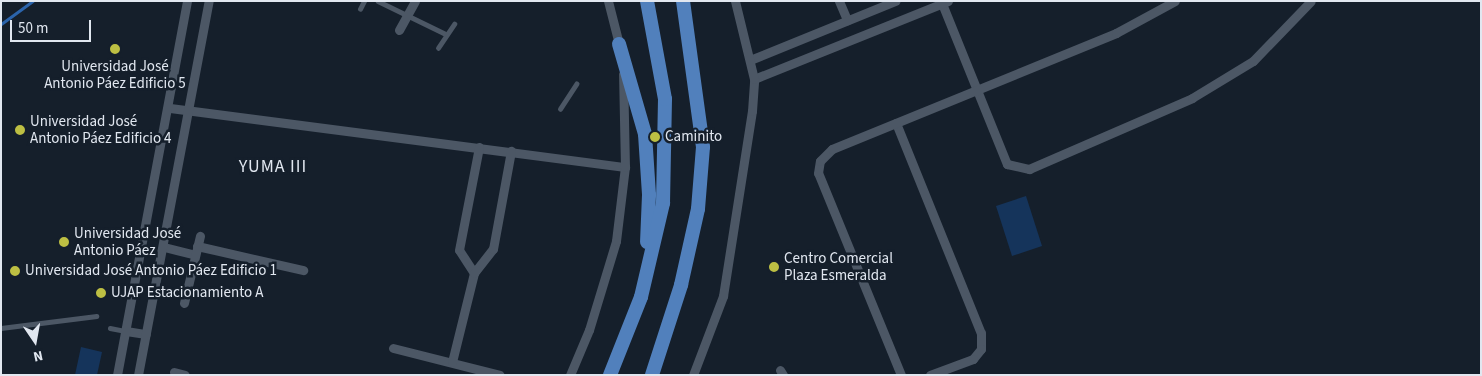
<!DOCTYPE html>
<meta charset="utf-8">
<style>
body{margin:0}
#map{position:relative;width:1482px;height:376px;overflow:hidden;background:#151f2b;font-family:"Source Sans 3",sans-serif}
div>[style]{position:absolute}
.green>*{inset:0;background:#15345b}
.stream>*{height:3px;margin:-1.5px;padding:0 1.5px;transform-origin:1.5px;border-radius:1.5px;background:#2b64ac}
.service>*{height:4.5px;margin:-2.25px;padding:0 2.25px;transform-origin:2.25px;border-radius:2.25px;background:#4c5765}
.minor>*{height:9px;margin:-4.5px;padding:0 4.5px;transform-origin:4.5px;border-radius:4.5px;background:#4c5765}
.primary>*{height:14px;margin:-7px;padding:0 7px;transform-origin:7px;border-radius:7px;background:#5180bc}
.dots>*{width:14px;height:14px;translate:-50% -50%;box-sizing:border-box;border:2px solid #151f2b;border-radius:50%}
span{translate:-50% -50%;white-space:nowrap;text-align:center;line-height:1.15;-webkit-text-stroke:5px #151f2b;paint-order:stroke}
.poi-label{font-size:15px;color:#e1e7f0}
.left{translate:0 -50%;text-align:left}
.quarter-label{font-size:18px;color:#e1e7f0;letter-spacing:1px}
.frame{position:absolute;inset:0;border:2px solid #e1e7f0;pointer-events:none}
.north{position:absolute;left:10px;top:316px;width:50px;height:50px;-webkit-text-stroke:4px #151f2b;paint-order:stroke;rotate:168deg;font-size:14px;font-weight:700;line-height:20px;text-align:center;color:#e1e7f0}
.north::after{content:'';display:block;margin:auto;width:18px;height:22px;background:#e1e7f0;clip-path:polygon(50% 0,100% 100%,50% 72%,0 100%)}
.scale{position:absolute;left:10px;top:20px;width:81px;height:22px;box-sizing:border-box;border:2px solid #e1e7f0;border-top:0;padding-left:6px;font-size:15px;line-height:18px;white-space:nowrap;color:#e1e7f0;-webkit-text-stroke:4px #151f2b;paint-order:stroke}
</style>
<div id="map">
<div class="green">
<div style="clip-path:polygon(1026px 196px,1042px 246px,1012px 256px,996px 206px)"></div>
<div style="clip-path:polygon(81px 347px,102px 352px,97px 375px,75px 375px)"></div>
</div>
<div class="stream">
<div style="left:1px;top:24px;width:39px;rotate:-36deg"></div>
</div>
<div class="service">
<div style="left:378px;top:1px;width:76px;rotate:25.9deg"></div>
<div style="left:360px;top:9px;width:9px;rotate:-63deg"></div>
<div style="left:438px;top:48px;width:29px;rotate:-56deg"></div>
<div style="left:560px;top:109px;width:30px;rotate:-57deg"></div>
<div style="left:1px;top:328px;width:96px;rotate:-7.2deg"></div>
<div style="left:110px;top:328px;width:16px;rotate:11deg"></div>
</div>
<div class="minor">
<div style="left:608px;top:1px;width:49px;rotate:75.7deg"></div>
<div style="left:839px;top:1px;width:21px;rotate:67deg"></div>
<div style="left:941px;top:1px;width:176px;rotate:68deg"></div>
<div style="left:1007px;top:164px;width:23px;rotate:13deg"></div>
<div style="left:1029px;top:169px;width:178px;rotate:-23.5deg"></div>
<div style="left:1192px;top:98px;width:71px;rotate:-31.2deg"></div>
<div style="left:1253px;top:61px;width:83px;rotate:-46deg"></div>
<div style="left:399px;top:30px;width:33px;rotate:-61deg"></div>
<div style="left:750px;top:60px;width:157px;rotate:-22.1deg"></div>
<div style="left:754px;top:79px;width:209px;rotate:-21.9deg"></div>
<div style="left:170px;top:108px;width:459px;rotate:7.4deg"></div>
<div style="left:896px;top:123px;width:227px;rotate:68deg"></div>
<div style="left:981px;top:333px;width:16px;rotate:90deg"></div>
<div style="left:981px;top:349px;width:13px;rotate:129deg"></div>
<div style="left:973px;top:359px;width:46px;rotate:159.6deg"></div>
<div style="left:197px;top:246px;width:109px;rotate:12.8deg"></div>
<div style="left:164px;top:247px;width:32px;rotate:14deg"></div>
<div style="left:474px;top:273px;width:27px;rotate:-123deg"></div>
<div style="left:459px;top:250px;width:105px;rotate:-79deg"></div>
<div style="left:184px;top:303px;width:69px;rotate:-76.6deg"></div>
<div style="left:126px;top:331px;width:20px;rotate:9deg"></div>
<div style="left:393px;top:348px;width:110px;rotate:14.2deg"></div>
<div style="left:452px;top:362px;width:92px;rotate:-76.1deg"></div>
<div style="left:474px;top:273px;width:31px;rotate:-52deg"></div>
<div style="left:493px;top:249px;width:100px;rotate:-79.6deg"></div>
<div style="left:780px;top:370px;width:6px;rotate:59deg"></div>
<div style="left:174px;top:372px;width:11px;rotate:15deg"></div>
<div style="left:117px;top:375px;width:380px;rotate:-79.4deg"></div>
<div style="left:138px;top:375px;width:381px;rotate:-79.3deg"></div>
<div style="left:570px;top:375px;width:49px;rotate:-67.1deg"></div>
<div style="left:589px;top:330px;width:93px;rotate:-73.1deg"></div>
<div style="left:616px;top:241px;width:75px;rotate:-83.1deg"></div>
<div style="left:625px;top:167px;width:93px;rotate:-91.2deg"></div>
<div style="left:693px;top:375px;width:85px;rotate:-69.2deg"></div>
<div style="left:723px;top:296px;width:187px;rotate:-81.1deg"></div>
<div style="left:752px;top:111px;width:32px;rotate:-86deg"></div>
<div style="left:754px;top:79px;width:80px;rotate:-103.7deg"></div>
<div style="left:901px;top:375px;width:218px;rotate:-112.3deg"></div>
<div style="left:818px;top:173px;width:12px;rotate:-81deg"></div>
<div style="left:820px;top:161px;width:17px;rotate:-45deg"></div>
<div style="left:832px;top:149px;width:307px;rotate:-22.2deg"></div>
<div style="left:1116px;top:33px;width:67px;rotate:-28.5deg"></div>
</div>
<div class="primary">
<div style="left:619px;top:44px;width:94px;rotate:73.9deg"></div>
<div style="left:645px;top:134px;width:61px;rotate:86.2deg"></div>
<div style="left:649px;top:195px;width:47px;rotate:92.4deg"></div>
<div style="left:610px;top:375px;width:84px;rotate:-68.3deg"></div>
<div style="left:641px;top:297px;width:97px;rotate:-76.8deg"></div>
<div style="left:663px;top:203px;width:104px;rotate:-88.9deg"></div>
<div style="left:665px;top:99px;width:100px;rotate:-100.4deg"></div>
<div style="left:652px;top:375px;width:95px;rotate:-72.1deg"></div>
<div style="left:681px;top:285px;width:78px;rotate:-77.4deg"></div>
<div style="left:698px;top:209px;width:62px;rotate:-85.4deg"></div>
<div style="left:703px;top:147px;width:147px;rotate:-97.8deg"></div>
</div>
<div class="dots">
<div style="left:115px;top:49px;background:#bdbf43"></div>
<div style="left:20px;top:130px;background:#bdbf43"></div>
<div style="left:655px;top:137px;background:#bdbf43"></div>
<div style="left:64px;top:242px;background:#bdbf43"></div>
<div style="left:774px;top:267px;background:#bdbf43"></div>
<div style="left:15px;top:271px;background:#bdbf43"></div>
<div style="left:101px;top:293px;background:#bdbf43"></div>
</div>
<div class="poi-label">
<span style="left:115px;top:75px">Universidad José<br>Antonio Páez Edificio 5</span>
<span class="left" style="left:30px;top:130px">Universidad José<br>Antonio Páez Edificio 4</span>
<span class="left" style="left:665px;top:137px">Caminito</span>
<span class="left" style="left:74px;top:242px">Universidad José<br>Antonio Páez</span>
<span class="left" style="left:784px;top:267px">Centro Comercial<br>Plaza Esmeralda</span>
<span class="left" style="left:25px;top:271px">Universidad José Antonio Páez Edificio 1</span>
<span class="left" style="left:111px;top:293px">UJAP Estacionamiento A</span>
</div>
<div class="quarter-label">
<span style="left:273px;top:167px">YUMA III</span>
</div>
<div class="frame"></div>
<div class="north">N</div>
<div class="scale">50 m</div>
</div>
